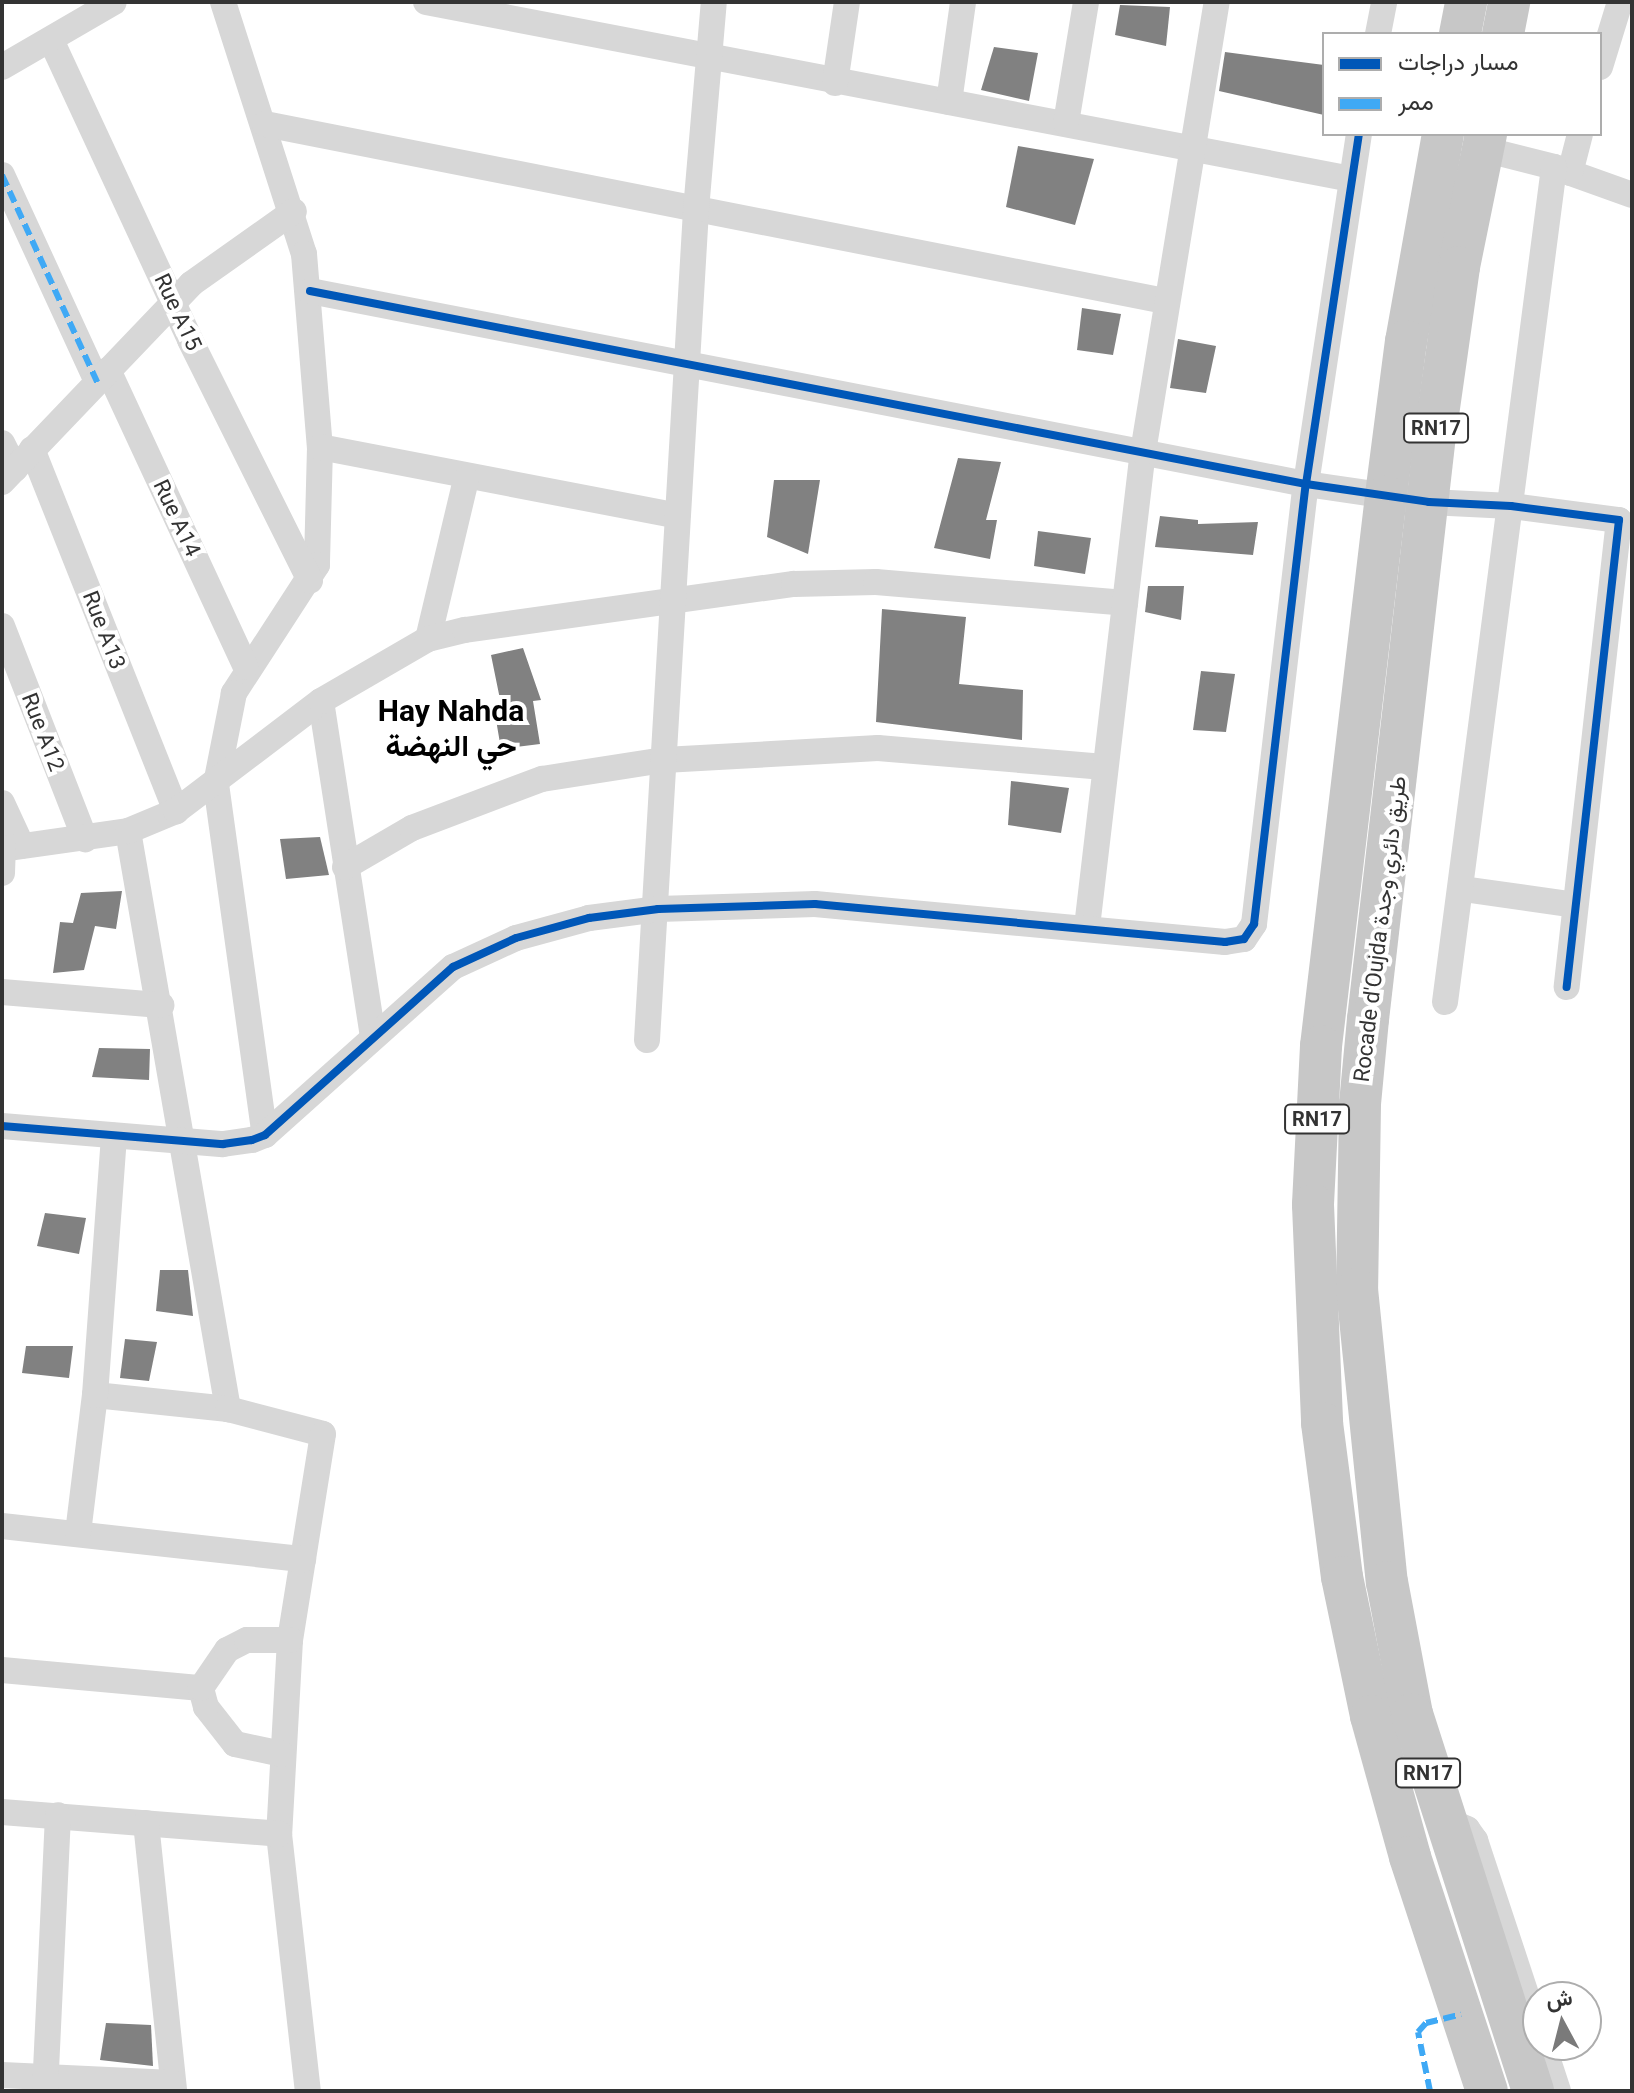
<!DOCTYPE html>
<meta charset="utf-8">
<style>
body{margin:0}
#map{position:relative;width:1634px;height:2093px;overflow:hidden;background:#fff;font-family:Roboto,Vazirmatn,sans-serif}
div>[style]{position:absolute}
.building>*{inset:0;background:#818181}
.minor>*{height:26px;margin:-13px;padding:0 13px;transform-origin:13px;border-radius:13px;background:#d7d7d7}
.trunk>*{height:42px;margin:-21px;padding:0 21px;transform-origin:21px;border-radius:21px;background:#c7c7c7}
.quiet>*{height:6px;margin-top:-3px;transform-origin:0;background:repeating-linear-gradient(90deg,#3fa9f5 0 12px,transparent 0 18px)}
.cycleway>*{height:8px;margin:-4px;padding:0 4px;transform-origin:4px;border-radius:4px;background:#0057b8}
span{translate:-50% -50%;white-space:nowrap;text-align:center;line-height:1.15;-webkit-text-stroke:8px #fff;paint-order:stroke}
.shield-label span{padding:2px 6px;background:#fff;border:2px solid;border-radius:6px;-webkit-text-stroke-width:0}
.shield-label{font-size:20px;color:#333;font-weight:700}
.street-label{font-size:22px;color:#333}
.district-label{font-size:30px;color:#000;font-weight:700}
.frame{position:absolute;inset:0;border:4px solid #333;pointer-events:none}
.legend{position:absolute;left:1322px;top:32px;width:280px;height:104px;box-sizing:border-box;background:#fff;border:2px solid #adadad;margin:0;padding:10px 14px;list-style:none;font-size:24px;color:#333}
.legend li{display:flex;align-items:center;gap:16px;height:40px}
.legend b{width:40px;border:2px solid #adadad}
.north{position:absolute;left:1522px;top:1981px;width:80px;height:80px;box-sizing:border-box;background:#fff;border:2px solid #adadad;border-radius:50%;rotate:353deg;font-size:22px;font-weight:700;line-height:32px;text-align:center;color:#333}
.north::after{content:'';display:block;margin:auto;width:28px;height:36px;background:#7a7a7a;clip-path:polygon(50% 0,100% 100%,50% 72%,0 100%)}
</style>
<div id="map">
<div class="building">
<div style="clip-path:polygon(1120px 5px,1170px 7px,1166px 46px,1115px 35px)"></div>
<div style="clip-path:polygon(994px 47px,1038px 53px,1029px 101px,981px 90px)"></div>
<div style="clip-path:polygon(1225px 52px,1324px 65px,1324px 115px,1219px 91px)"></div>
<div style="clip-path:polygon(1018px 146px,1094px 159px,1075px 225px,1006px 207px)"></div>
<div style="clip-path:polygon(1082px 308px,1121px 314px,1113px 355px,1077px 350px)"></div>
<div style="clip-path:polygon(1178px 339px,1216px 346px,1206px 393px,1170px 388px)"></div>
<div style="clip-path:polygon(958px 458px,1001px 462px,986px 520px,997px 520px,990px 559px,934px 548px)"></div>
<div style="clip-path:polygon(774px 480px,820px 480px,808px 554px,767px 537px)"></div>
<div style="clip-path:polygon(1160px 516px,1198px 520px,1198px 524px,1258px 522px,1253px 555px,1155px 547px)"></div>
<div style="clip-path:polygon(1038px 531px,1091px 538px,1085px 574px,1034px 566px)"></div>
<div style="clip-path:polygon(1148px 586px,1184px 586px,1181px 620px,1145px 612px)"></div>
<div style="clip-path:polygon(882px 609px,966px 617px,959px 684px,1023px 690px,1022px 740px,876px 722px)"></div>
<div style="clip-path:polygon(523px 648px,541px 700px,533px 701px,540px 744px,501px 749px,495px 714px,503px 714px,491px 655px)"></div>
<div style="clip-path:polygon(1201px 671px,1235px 674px,1226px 732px,1193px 730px)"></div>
<div style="clip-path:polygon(1011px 781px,1069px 788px,1061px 833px,1008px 825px)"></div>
<div style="clip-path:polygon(320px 837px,329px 875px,286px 879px,280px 839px)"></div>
<div style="clip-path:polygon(122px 891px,116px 929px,95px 926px,84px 970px,53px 973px,60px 922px,73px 923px,81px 893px)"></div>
<div style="clip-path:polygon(99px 1048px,150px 1049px,149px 1080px,92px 1077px)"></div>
<div style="clip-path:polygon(45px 1213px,86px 1218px,79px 1254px,37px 1246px)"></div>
<div style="clip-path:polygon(160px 1270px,188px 1270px,193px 1316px,156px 1311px)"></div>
<div style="clip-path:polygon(125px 1339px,157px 1342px,149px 1381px,120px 1378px)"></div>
<div style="clip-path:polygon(26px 1346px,73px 1346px,69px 1378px,22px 1373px)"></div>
<div style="clip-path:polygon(106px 2023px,151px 2025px,153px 2066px,100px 2060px)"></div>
</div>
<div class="minor">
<div style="left:223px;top:2px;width:265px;rotate:72.2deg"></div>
<div style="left:304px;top:254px;width:194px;rotate:85.3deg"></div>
<div style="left:320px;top:447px;width:118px;rotate:91.5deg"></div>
<div style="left:317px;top:565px;width:153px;rotate:123deg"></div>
<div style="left:234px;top:693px;width:93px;rotate:101.2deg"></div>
<div style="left:216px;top:784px;width:354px;rotate:82.1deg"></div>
<div style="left:426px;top:2px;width:942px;rotate:10.83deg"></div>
<div style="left:1378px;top:34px;width:33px;rotate:-79deg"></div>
<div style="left:51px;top:40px;width:331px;rotate:65.1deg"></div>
<div style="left:190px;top:340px;width:269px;rotate:63.5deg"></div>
<div style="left:2px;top:67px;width:129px;rotate:-30.1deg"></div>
<div style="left:1600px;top:67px;width:68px;rotate:-72.9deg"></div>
<div style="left:835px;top:83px;width:82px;rotate:-81.6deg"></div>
<div style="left:949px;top:102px;width:101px;rotate:-82deg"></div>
<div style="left:1066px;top:123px;width:123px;rotate:-80.6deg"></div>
<div style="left:265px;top:124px;width:917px;rotate:11.13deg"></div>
<div style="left:1483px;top:149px;width:73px;rotate:14.2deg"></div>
<div style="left:1554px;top:167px;width:83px;rotate:19.7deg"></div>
<div style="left:1570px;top:173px;width:40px;rotate:-75.6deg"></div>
<div style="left:2px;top:175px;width:228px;rotate:65.3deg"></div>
<div style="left:310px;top:291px;width:1015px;rotate:10.97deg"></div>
<div style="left:1306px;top:484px;width:124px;rotate:8.3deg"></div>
<div style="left:1429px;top:502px;width:82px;rotate:2.8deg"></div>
<div style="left:1511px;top:506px;width:109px;rotate:7.4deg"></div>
<div style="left:1619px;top:520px;width:470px;rotate:96.4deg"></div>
<div style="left:108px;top:370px;width:327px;rotate:65.1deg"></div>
<div style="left:2px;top:443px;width:29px;rotate:63deg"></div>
<div style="left:320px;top:447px;width:364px;rotate:10.9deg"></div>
<div style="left:32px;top:449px;width:390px;rotate:68.3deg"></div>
<div style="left:2px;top:482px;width:274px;rotate:-46.3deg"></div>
<div style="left:191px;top:284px;width:126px;rotate:-35.3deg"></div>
<div style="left:2px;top:626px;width:229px;rotate:68.7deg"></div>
<div style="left:428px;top:639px;width:164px;rotate:-76.6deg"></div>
<div style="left:321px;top:701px;width:338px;rotate:81.2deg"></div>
<div style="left:2px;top:803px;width:47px;rotate:65.1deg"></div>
<div style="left:128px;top:831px;width:587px;rotate:80.18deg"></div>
<div style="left:2px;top:849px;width:127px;rotate:-8.1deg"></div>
<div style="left:128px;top:831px;width:52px;rotate:-22.6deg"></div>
<div style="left:176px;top:811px;width:182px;rotate:-37.2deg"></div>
<div style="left:321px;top:701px;width:124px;rotate:-30.1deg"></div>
<div style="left:428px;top:639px;width:38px;rotate:-14deg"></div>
<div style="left:465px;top:630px;width:332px;rotate:-8deg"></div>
<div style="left:794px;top:584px;width:82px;rotate:-1.4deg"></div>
<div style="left:876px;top:582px;width:250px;rotate:4.8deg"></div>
<div style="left:345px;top:867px;width:78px;rotate:-30.2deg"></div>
<div style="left:412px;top:828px;width:139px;rotate:-20.7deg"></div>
<div style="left:542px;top:779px;width:123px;rotate:-8.9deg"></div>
<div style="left:664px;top:760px;width:214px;rotate:-3.2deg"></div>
<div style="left:878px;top:748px;width:227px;rotate:4.8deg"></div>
<div style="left:2px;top:873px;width:25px;rotate:-88deg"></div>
<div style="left:1463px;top:889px;width:113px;rotate:8.1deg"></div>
<div style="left:1087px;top:927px;width:478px;rotate:-83.3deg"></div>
<div style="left:1143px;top:452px;width:456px;rotate:-80.7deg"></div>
<div style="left:2px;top:992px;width:160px;rotate:4.7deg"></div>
<div style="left:1445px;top:1002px;width:842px;rotate:-82.56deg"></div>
<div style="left:647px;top:1040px;width:831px;rotate:-86.62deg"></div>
<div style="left:696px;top:210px;width:209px;rotate:-85.1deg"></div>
<div style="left:2px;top:1126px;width:222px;rotate:4.7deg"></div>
<div style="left:223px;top:1144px;width:29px;rotate:-8deg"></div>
<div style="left:252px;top:1140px;width:14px;rotate:-21deg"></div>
<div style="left:265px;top:1135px;width:252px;rotate:-41.8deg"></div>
<div style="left:453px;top:967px;width:69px;rotate:-24.7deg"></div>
<div style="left:516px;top:938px;width:76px;rotate:-15.3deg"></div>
<div style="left:589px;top:918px;width:70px;rotate:-7.4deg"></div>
<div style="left:658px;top:909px;width:157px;rotate:-1.8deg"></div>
<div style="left:815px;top:904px;width:412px;rotate:5.3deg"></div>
<div style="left:1225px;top:942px;width:19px;rotate:-9deg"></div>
<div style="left:1244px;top:939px;width:18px;rotate:-56deg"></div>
<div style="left:1254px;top:924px;width:443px;rotate:-83.3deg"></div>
<div style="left:1306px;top:484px;width:354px;rotate:-81.4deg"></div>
<div style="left:95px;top:1395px;width:134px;rotate:6deg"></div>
<div style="left:228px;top:1409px;width:98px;rotate:14.7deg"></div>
<div style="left:323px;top:1434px;width:209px;rotate:99.1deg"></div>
<div style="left:290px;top:1640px;width:194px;rotate:93.2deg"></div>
<div style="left:279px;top:1834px;width:259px;rotate:83.6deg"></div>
<div style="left:2px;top:1526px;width:303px;rotate:6.3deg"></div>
<div style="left:78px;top:1533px;width:139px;rotate:-83deg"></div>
<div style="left:95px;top:1395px;width:260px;rotate:-85.8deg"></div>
<div style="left:2px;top:1670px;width:200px;rotate:5.2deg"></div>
<div style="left:282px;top:1754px;width:48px;rotate:-168deg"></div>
<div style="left:235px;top:1744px;width:47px;rotate:-128.1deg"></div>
<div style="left:206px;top:1707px;width:20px;rotate:-105deg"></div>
<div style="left:201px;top:1688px;width:46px;rotate:-55.6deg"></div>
<div style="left:227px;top:1650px;width:22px;rotate:-27deg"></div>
<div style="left:247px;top:1640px;width:43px"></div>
<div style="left:2px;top:1812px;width:278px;rotate:4.5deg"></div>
<div style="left:1446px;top:1820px;width:23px;rotate:23deg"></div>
<div style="left:1467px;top:1829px;width:14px;rotate:54deg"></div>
<div style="left:1475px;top:1840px;width:200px;rotate:71.7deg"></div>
<div style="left:146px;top:1823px;width:269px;rotate:84deg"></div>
<div style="left:1543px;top:2045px;width:48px;rotate:71.9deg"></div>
<div style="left:2px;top:2075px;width:171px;rotate:2.7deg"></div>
<div style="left:45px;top:2091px;width:276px;rotate:-87.3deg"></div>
</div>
<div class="trunk">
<div style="left:1460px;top:34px;width:33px;rotate:-79deg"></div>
<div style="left:1503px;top:34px;width:33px;rotate:-79deg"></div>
<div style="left:1443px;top:134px;width:210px;rotate:100.1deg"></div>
<div style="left:1406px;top:341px;width:156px;rotate:97.4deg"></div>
<div style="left:1386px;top:496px;width:554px;rotate:96.74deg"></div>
<div style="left:1321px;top:1046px;width:159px;rotate:92.9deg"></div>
<div style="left:1313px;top:1205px;width:218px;rotate:87.6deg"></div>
<div style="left:1322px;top:1423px;width:155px;rotate:82.6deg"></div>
<div style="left:1342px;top:1577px;width:142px;rotate:78.2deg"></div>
<div style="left:1371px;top:1716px;width:146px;rotate:74.5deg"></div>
<div style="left:1410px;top:1857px;width:246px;rotate:71.8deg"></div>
<div style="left:1486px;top:134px;width:136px;rotate:101.5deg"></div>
<div style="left:1459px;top:267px;width:170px;rotate:98.1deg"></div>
<div style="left:1435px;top:435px;width:588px;rotate:96.54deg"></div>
<div style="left:1368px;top:1019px;width:85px;rotate:95.4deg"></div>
<div style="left:1360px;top:1104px;width:185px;rotate:90.9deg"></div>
<div style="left:1357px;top:1289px;width:295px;rotate:84.2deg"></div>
<div style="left:1387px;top:1582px;width:134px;rotate:79.3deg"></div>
<div style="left:1412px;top:1714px;width:396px;rotate:72.2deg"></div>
</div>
<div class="quiet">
<div style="left:2px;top:175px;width:228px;rotate:65.3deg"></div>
<div style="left:1430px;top:2091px;width:60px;rotate:-101.5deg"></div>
<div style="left:1418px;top:2032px;width:12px;rotate:-48deg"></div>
<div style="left:1426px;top:2023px;width:36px;rotate:-14deg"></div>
</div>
<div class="cycleway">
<div style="left:310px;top:291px;width:1015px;rotate:10.97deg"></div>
<div style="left:1306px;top:484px;width:124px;rotate:8.3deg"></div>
<div style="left:1429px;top:502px;width:82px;rotate:2.8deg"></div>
<div style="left:1511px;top:506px;width:109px;rotate:7.4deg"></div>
<div style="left:1619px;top:520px;width:470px;rotate:96.4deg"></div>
<div style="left:2px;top:1126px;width:222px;rotate:4.7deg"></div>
<div style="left:223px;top:1144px;width:29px;rotate:-8deg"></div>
<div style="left:252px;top:1140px;width:14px;rotate:-21deg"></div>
<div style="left:265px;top:1135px;width:252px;rotate:-41.8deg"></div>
<div style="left:453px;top:967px;width:69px;rotate:-24.7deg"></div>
<div style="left:516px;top:938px;width:76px;rotate:-15.3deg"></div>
<div style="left:589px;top:918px;width:70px;rotate:-7.4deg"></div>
<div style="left:658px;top:909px;width:157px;rotate:-1.8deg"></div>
<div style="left:815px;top:904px;width:412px;rotate:5.3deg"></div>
<div style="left:1225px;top:942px;width:19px;rotate:-9deg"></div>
<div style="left:1244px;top:939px;width:18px;rotate:-56deg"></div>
<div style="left:1254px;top:924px;width:443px;rotate:-83.3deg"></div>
<div style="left:1306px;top:484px;width:354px;rotate:-81.4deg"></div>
</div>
<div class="shield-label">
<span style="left:1436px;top:428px">RN17</span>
<span style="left:1317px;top:1119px">RN17</span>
<span style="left:1428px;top:1773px">RN17</span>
</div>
<div class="street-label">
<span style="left:178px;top:312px;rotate:65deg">Rue A15</span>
<span style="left:177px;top:518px;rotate:65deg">Rue A14</span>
<span style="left:104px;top:630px;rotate:69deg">Rue A13</span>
<span style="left:43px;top:732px;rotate:69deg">Rue A12</span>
<span style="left:1380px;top:929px;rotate:-83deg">Rocade d'Oujda طريق دائري وجدة</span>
</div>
<div class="district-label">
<span style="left:451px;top:728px">Hay Nahda<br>حي النهضة</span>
</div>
<div class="frame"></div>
<ul class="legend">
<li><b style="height:10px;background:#0057b8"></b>مسار دراجات</li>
<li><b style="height:10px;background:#3fa9f5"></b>ممر</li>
</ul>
<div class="north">ش</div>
</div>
